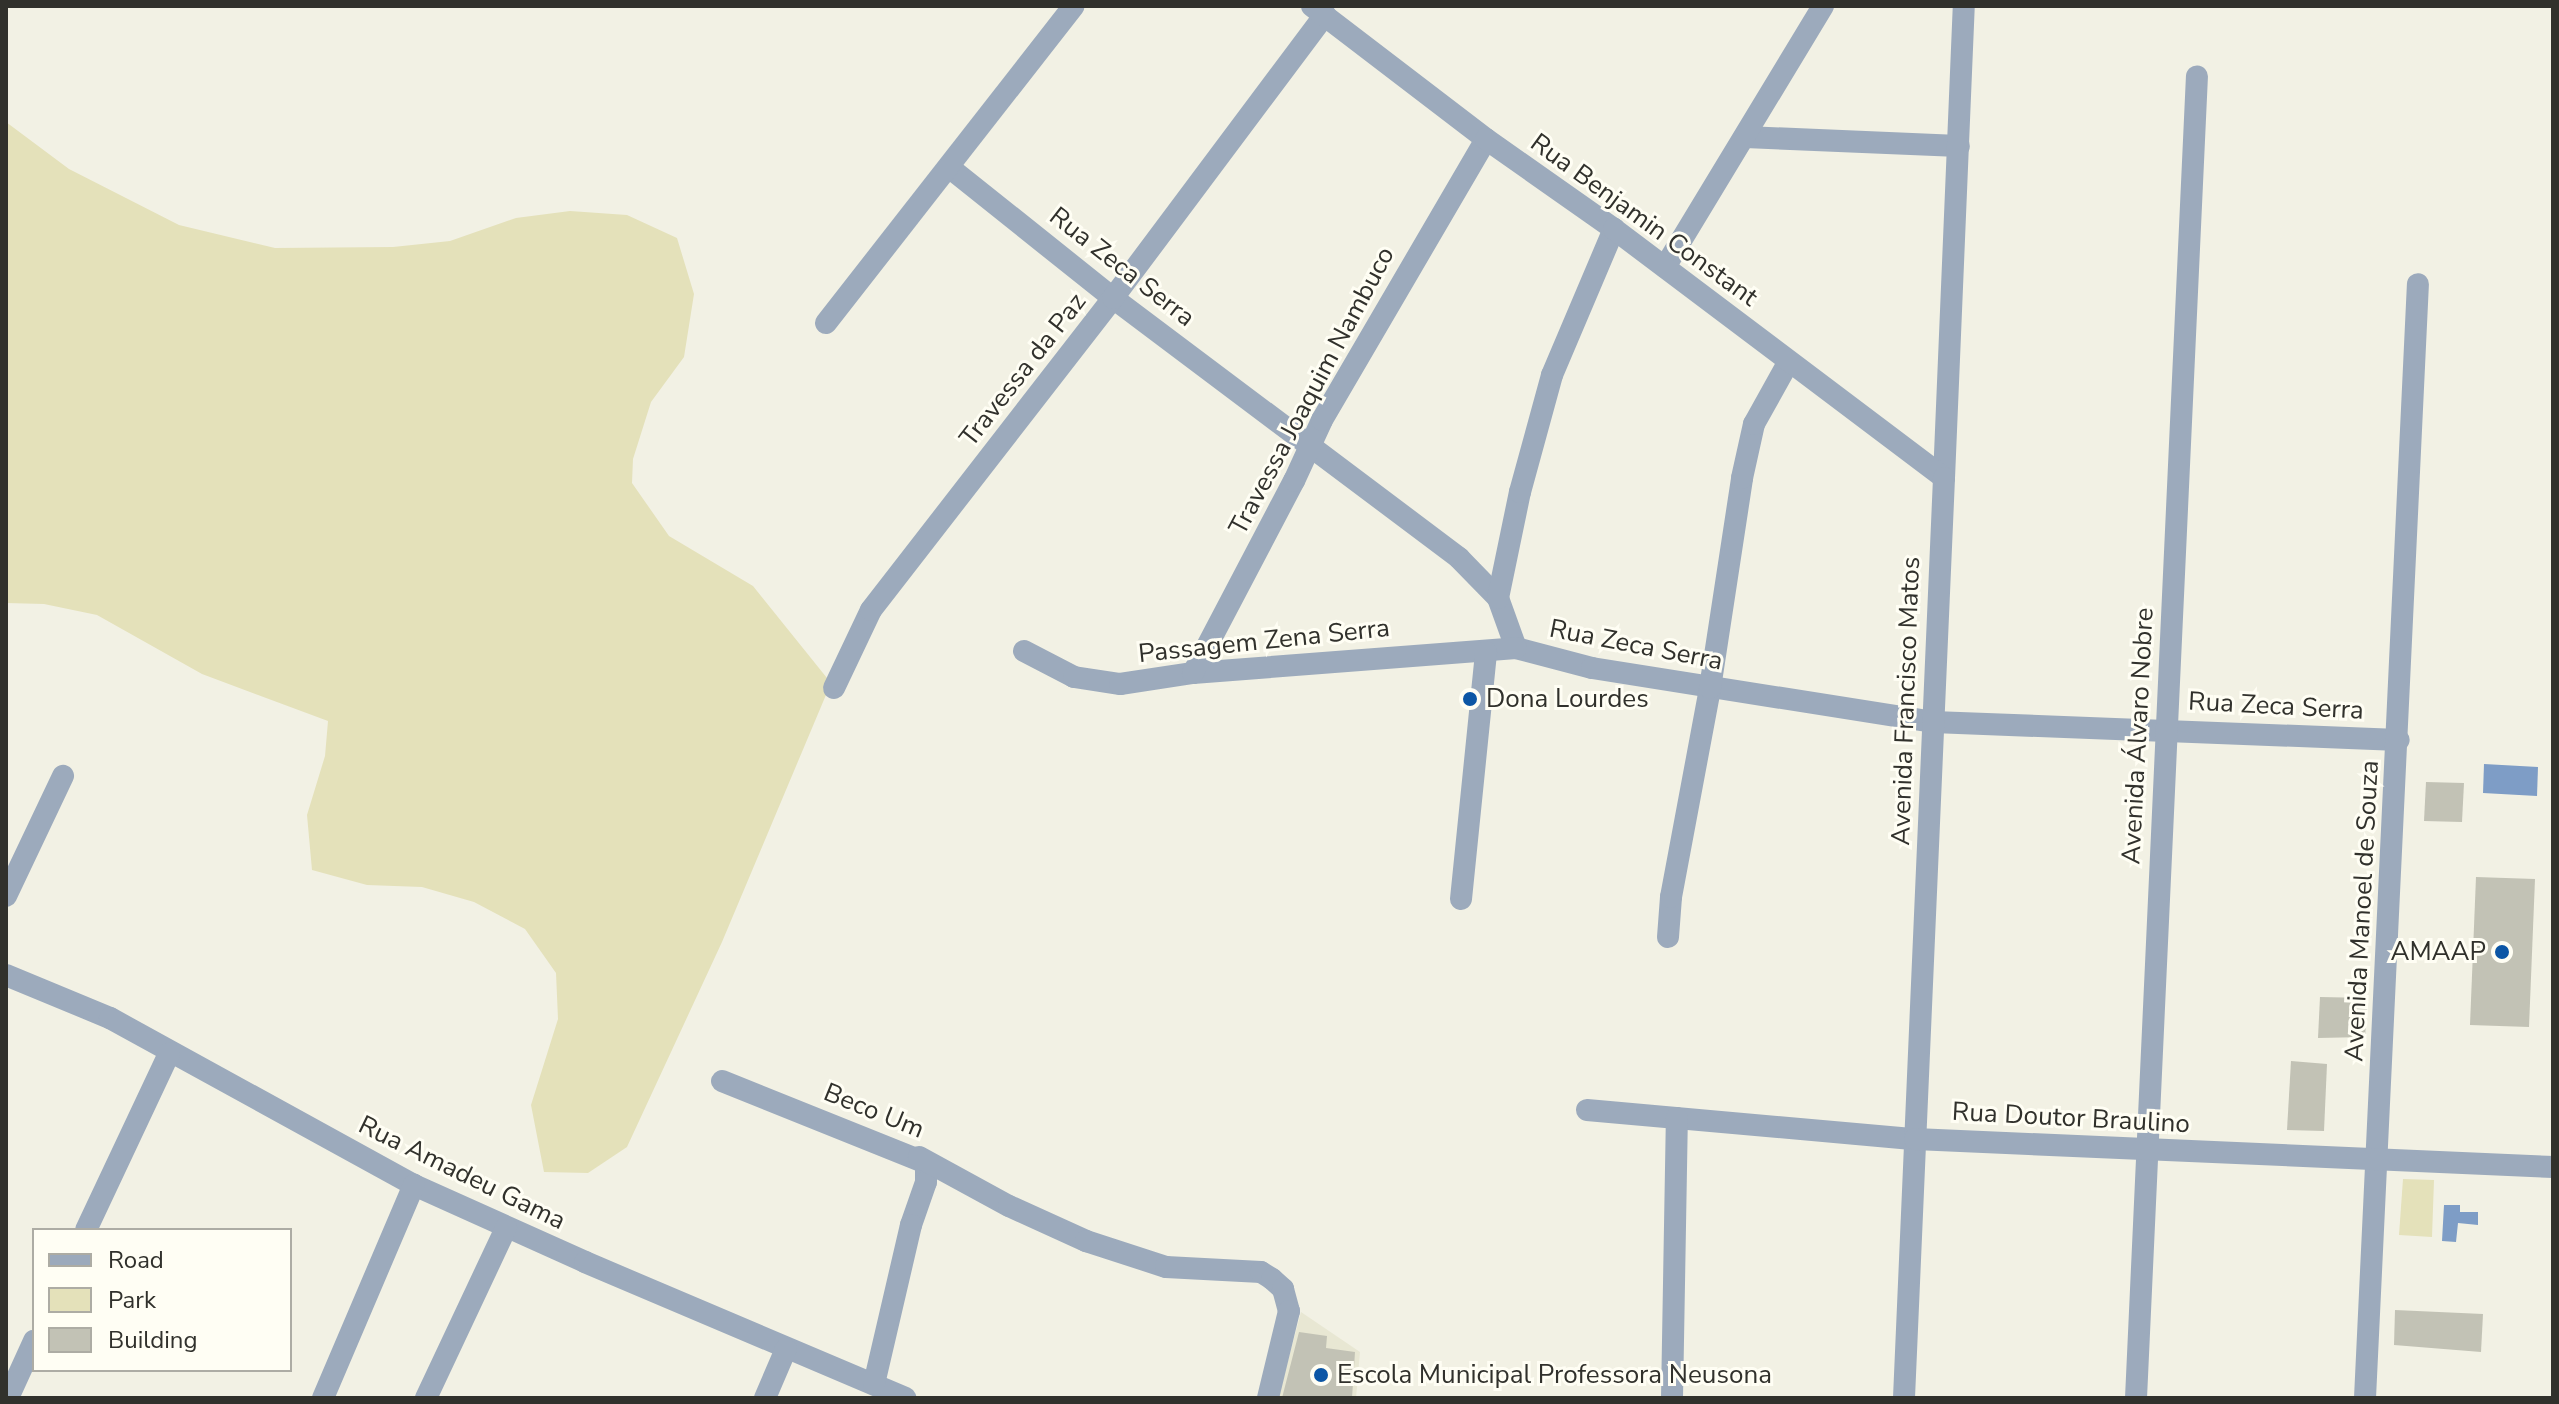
<!DOCTYPE html>
<meta charset="utf-8">
<style>
body{margin:0}
#map{position:relative;width:2559px;height:1404px;overflow:hidden;background:#f2f1e4;font-family:"Nunito Sans",sans-serif}
div>[style]{position:absolute}
.built>*{inset:0;background:#e8e7d3}
.green>*{inset:0;background:#e4e1ba}
.water>*{inset:0;background:#7e9dc6}
.building>*{inset:0;background:#c2c2b5}
.minor>*{height:22px;margin:-11px;padding:0 11px;transform-origin:11px;border-radius:11px;background:#9caabc}
.tertiary>*{height:22px;margin:-11px;padding:0 11px;transform-origin:11px;border-radius:11px;background:#9caabc}
.dots>*{width:22px;height:22px;translate:-50% -50%;box-sizing:border-box;border:4px solid #fffef4;border-radius:50%}
span{translate:-50% -50%;white-space:nowrap;text-align:center;line-height:1.15;-webkit-text-stroke:6px #fffef4;paint-order:stroke}
.street-label{font-size:26px;color:#31312c}
.poi-label{font-size:26px;color:#31312c}
.left{translate:0 -50%;text-align:left}
.right{translate:-100% -50%;text-align:right}
.frame{position:absolute;inset:0;border:8px solid #31312c;pointer-events:none}
.legend{position:absolute;left:32px;top:1228px;width:260px;height:144px;box-sizing:border-box;background:#fffef4;border:2px solid #adaca4;margin:0;padding:10px 14px;list-style:none;font-size:24px;color:#31312c}
.legend li{display:flex;align-items:center;gap:16px;height:40px}
.legend b{width:40px;border:2px solid #adaca4}
</style>
<div id="map">
<div class="built">
<div style="clip-path:polygon(1301px 1312px,1360px 1352px,1356px 1398px,1278px 1398px)"></div>
</div>
<div class="green">
<div style="clip-path:polygon(6px 122px,69px 169px,179px 225px,275px 248px,393px 247px,450px 241px,516px 218px,570px 211px,627px 215px,677px 238px,694px 294px,684px 357px,651px 402px,633px 459px,632px 483px,669px 536px,753px 586px,831px 683px,722px 942px,627px 1147px,588px 1173px,544px 1172px,531px 1105px,558px 1019px,556px 973px,525px 929px,474px 902px,422px 887px,367px 885px,312px 870px,307px 815px,325px 756px,328px 721px,202px 674px,97px 615px,44px 604px,6px 603px)"></div>
<div style="clip-path:polygon(2403px 1179px,2434px 1180px,2432px 1237px,2399px 1235px)"></div>
</div>
<div class="water">
<div style="clip-path:polygon(2484px 764px,2538px 767px,2537px 796px,2483px 793px)"></div>
<div style="clip-path:polygon(2444px 1205px,2460px 1205px,2460px 1212px,2478px 1212px,2478px 1225px,2458px 1223px,2456px 1242px,2442px 1241px)"></div>
</div>
<div class="building">
<div style="clip-path:polygon(2426px 782px,2464px 783px,2462px 822px,2424px 821px)"></div>
<div style="clip-path:polygon(2476px 877px,2535px 879px,2529px 1027px,2470px 1025px)"></div>
<div style="clip-path:polygon(2320px 997px,2368px 998px,2365px 1037px,2318px 1038px)"></div>
<div style="clip-path:polygon(2291px 1061px,2327px 1064px,2324px 1131px,2287px 1130px)"></div>
<div style="clip-path:polygon(2395px 1310px,2483px 1314px,2481px 1352px,2394px 1345px)"></div>
<div style="clip-path:polygon(1299px 1332px,1327px 1336px,1326px 1348px,1355px 1352px,1352px 1398px,1282px 1398px)"></div>
</div>
<div class="minor">
<div style="left:1745px;top:137px;width:214px;rotate:2.4deg"></div>
<div style="left:950px;top:168px;width:208px;rotate:38.6deg"></div>
<div style="left:1113px;top:298px;width:433px;rotate:36.9deg"></div>
<div style="left:1459px;top:558px;width:56px;rotate:45.7deg"></div>
<div style="left:1498px;top:598px;width:53px;rotate:70.2deg"></div>
<div style="left:1516px;top:648px;width:79px;rotate:14.7deg"></div>
<div style="left:1592px;top:668px;width:345px;rotate:9deg"></div>
<div style="left:1933px;top:722px;width:466px;rotate:2.2deg"></div>
<div style="left:1665px;top:267px;width:305px;rotate:-58.8deg"></div>
<div style="left:826px;top:323px;width:402px;rotate:-52deg"></div>
<div style="left:1944px;top:478px;width:472px;rotate:-87.6deg"></div>
<div style="left:1498px;top:598px;width:108px;rotate:-78.3deg"></div>
<div style="left:1520px;top:492px;width:121px;rotate:-74.7deg"></div>
<div style="left:1552px;top:375px;width:159px;rotate:-67deg"></div>
<div style="left:1024px;top:651px;width:56px;rotate:27.5deg"></div>
<div style="left:1074px;top:677px;width:47px;rotate:8.7deg"></div>
<div style="left:1120px;top:684px;width:74px;rotate:-8.6deg"></div>
<div style="left:1193px;top:673px;width:324px;rotate:-4.4deg"></div>
<div style="left:1193px;top:673px;width:217px;rotate:-62.3deg"></div>
<div style="left:1294px;top:481px;width:67px;rotate:-65.3deg"></div>
<div style="left:1322px;top:420px;width:325px;rotate:-59.7deg"></div>
<div style="left:834px;top:688px;width:86px;rotate:-64.6deg"></div>
<div style="left:871px;top:610px;width:395px;rotate:-52.2deg"></div>
<div style="left:1113px;top:298px;width:354px;rotate:-53.2deg"></div>
<div style="left:6px;top:896px;width:133px;rotate:-64.6deg"></div>
<div style="left:1461px;top:899px;width:248px;rotate:-84.2deg"></div>
<div style="left:1668px;top:937px;width:40px;rotate:-85.7deg"></div>
<div style="left:1671px;top:897px;width:213px;rotate:-79.4deg"></div>
<div style="left:1710px;top:688px;width:212px;rotate:-81.3deg"></div>
<div style="left:1742px;top:478px;width:55px;rotate:-77.5deg"></div>
<div style="left:1754px;top:424px;width:70px;rotate:-60.9deg"></div>
<div style="left:6px;top:975px;width:113px;rotate:22.5deg"></div>
<div style="left:110px;top:1018px;width:347px;rotate:28.8deg"></div>
<div style="left:414px;top:1185px;width:188px;rotate:24.2deg"></div>
<div style="left:585px;top:1262px;width:348px;rotate:23deg"></div>
<div style="left:722px;top:1081px;width:220px;rotate:21.9deg"></div>
<div style="left:926px;top:1163px;width:19px;rotate:90deg"></div>
<div style="left:926px;top:1182px;width:46px;rotate:109.2deg"></div>
<div style="left:911px;top:1225px;width:163px;rotate:103.1deg"></div>
<div style="left:1587px;top:1110px;width:329px;rotate:5.1deg"></div>
<div style="left:919px;top:1157px;width:102px;rotate:28.6deg"></div>
<div style="left:1009px;top:1206px;width:85px;rotate:24.4deg"></div>
<div style="left:1086px;top:1241px;width:84px;rotate:18deg"></div>
<div style="left:1166px;top:1267px;width:95px;rotate:3deg"></div>
<div style="left:1261px;top:1272px;width:13px;rotate:32deg"></div>
<div style="left:1272px;top:1279px;width:15px;rotate:42deg"></div>
<div style="left:1283px;top:1289px;width:23px;rotate:75deg"></div>
<div style="left:1289px;top:1311px;width:89px;rotate:103.6deg"></div>
<div style="left:86px;top:1230px;width:195px;rotate:-64.8deg"></div>
<div style="left:8px;top:1398px;width:63px;rotate:-65.5deg"></div>
<div style="left:323px;top:1398px;width:232px;rotate:-66.9deg"></div>
<div style="left:426px;top:1398px;width:188px;rotate:-64.8deg"></div>
<div style="left:765px;top:1398px;width:53px;rotate:-66.8deg"></div>
<div style="left:1672px;top:1398px;width:280px;rotate:-89deg"></div>
<div style="left:2136px;top:1398px;width:1323px;rotate:-87.36deg"></div>
<div style="left:2365px;top:1398px;width:1115px;rotate:-87.28deg"></div>
</div>
<div class="tertiary">
<div style="left:1312px;top:6px;width:219px;rotate:37.4deg"></div>
<div style="left:1486px;top:139px;width:156px;rotate:35.1deg"></div>
<div style="left:1614px;top:229px;width:413px;rotate:37deg"></div>
<div style="left:1944px;top:478px;width:921px;rotate:92.49deg"></div>
<div style="left:1915px;top:1139px;width:639px;rotate:2.51deg"></div>
</div>
<div class="dots">
<div style="left:1470px;top:699px;background:#0c56a5"></div>
<div style="left:2502px;top:952px;background:#0c56a5"></div>
<div style="left:1321px;top:1375px;background:#0c56a5"></div>
</div>
<div class="street-label">
<span style="left:1644px;top:220px;rotate:36deg">Rua Benjamin Constant</span>
<span style="left:1122px;top:267px;rotate:38deg">Rua Zeca Serra</span>
<span style="left:1023px;top:370px;rotate:-52deg">Travessa da Paz</span>
<span style="left:1312px;top:391px;rotate:-62deg">Travessa Joaquim Nambuco</span>
<span style="left:1264px;top:641px;rotate:-6deg">Passagem Zena Serra</span>
<span style="left:1636px;top:645px;rotate:11deg">Rua Zeca Serra</span>
<span style="left:1906px;top:701px;rotate:-88deg">Avenida Francisco Matos</span>
<span style="left:2276px;top:706px;rotate:3deg">Rua Zeca Serra</span>
<span style="left:2138px;top:736px;rotate:-87deg">Avenida Álvaro Nobre</span>
<span style="left:2362px;top:911px;rotate:-87deg">Avenida Manoel de Souza</span>
<span style="left:874px;top:1111px;rotate:22deg">Beco Um</span>
<span style="left:2071px;top:1118px;rotate:3deg">Rua Doutor Braulino</span>
<span style="left:462px;top:1173px;rotate:26deg">Rua Amadeu Gama</span>
</div>
<div class="poi-label">
<span class="left" style="left:1486px;top:699px">Dona Lourdes</span>
<span class="right" style="left:2486px;top:952px">AMAAP</span>
<span class="left" style="left:1337px;top:1375px">Escola Municipal Professora Neusona</span>
</div>
<div class="frame"></div>
<ul class="legend">
<li><b style="height:10px;background:#9caabc"></b>Road</li>
<li><b style="height:22px;background:#e4e1ba"></b>Park</li>
<li><b style="height:22px;background:#c2c2b5"></b>Building</li>
</ul>
</div>
